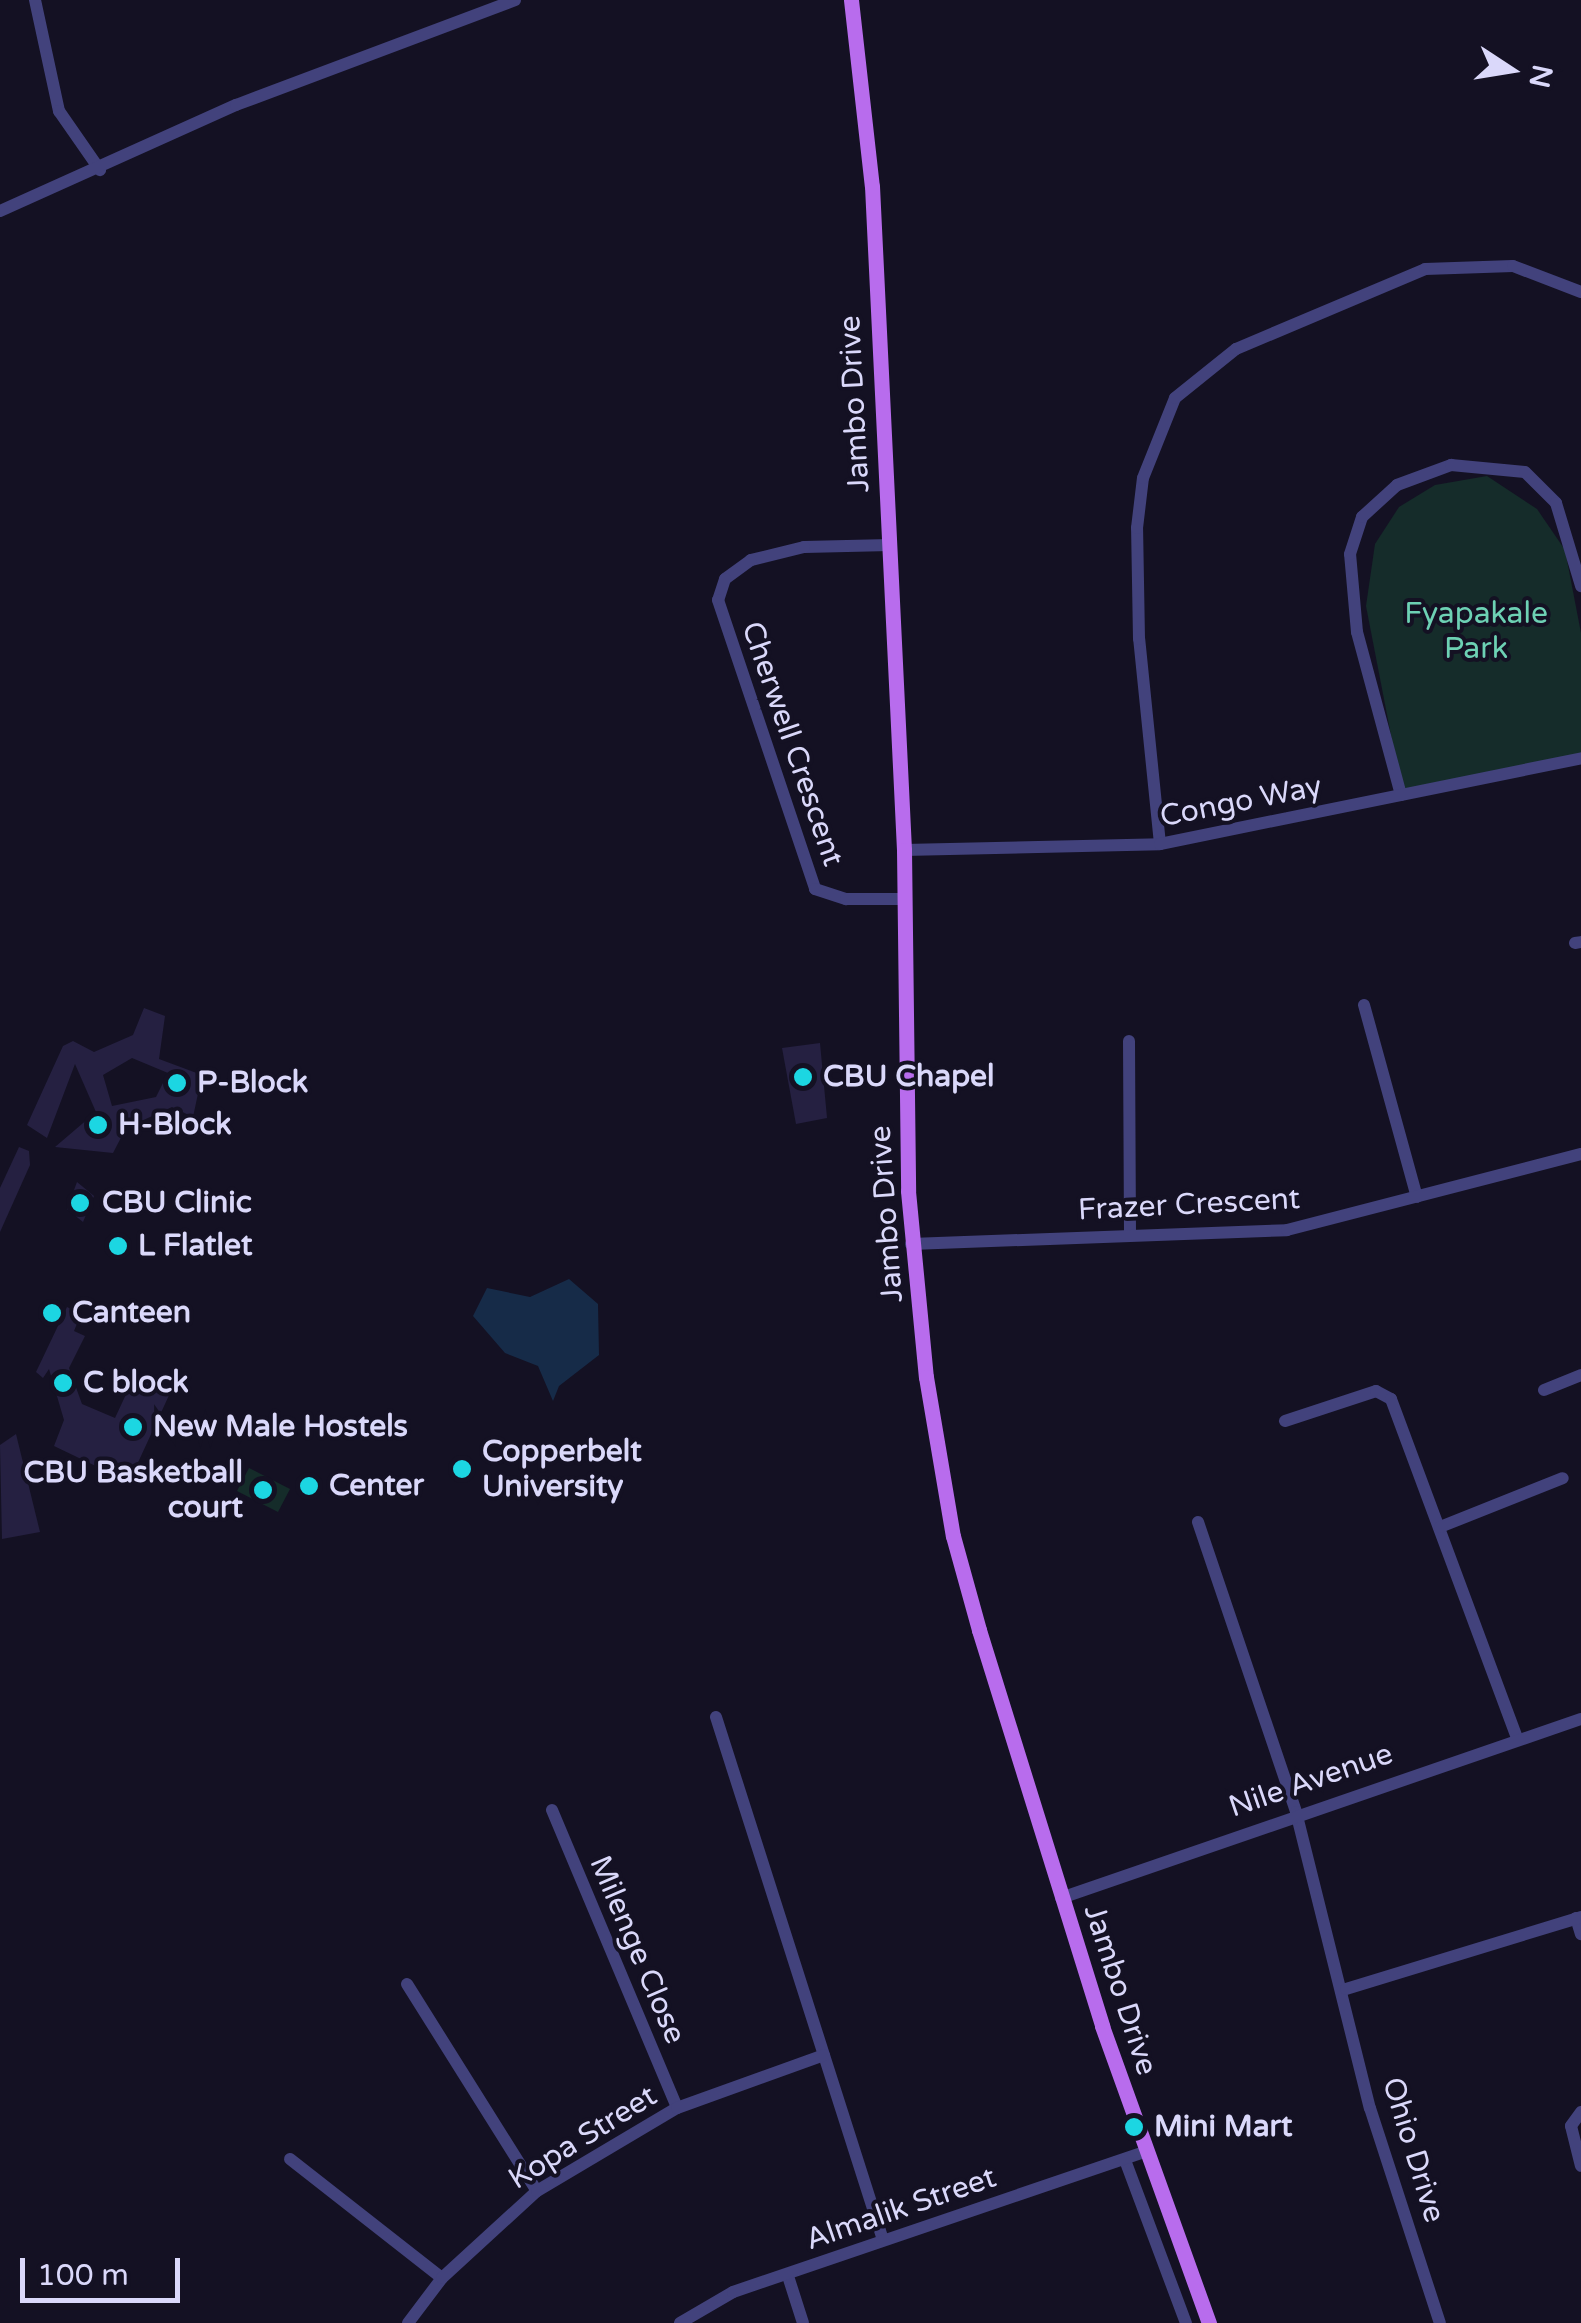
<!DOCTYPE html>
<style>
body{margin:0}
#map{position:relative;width:1581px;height:2323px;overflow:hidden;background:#141123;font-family:"Varela Round",sans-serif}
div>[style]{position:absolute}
.green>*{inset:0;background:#152c2a}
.water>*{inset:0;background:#162b48}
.building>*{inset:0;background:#252041}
.minor>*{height:12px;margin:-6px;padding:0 6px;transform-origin:6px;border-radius:6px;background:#42427c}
.major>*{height:15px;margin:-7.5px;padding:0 7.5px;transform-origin:7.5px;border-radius:7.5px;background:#b86ced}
.dots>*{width:28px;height:28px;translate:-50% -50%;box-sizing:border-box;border:5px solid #141123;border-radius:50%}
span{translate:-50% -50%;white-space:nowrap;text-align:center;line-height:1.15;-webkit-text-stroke:8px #141123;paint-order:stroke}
.street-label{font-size:30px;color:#dad8fa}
.park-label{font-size:30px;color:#6dd1b4}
.poi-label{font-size:30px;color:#dad8fa;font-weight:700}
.left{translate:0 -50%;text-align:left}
.right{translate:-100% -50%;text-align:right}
.north{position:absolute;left:1461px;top:20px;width:100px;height:100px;-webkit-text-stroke:8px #141123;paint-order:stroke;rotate:102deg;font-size:28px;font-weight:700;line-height:40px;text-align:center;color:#dad8fa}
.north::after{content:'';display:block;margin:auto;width:35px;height:45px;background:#dad8fa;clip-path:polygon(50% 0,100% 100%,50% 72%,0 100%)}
.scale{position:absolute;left:20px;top:2258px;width:160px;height:45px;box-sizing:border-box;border:5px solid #dad8fa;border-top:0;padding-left:12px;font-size:30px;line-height:35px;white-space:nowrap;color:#dad8fa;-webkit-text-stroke:8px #141123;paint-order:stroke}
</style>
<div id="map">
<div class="green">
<div style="clip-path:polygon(1487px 476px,1537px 509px,1565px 550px,1581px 633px,1581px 756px,1402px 792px,1366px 606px,1375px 544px,1399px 507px,1435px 485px)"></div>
<div style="clip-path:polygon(249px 1468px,290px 1489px,278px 1512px,237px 1491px)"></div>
</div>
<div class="water">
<div style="clip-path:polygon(569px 1279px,598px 1304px,599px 1355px,559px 1386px,553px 1401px,538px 1366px,505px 1353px,473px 1316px,487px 1288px,530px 1297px)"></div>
</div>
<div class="building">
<div style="clip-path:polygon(evenodd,144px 1008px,165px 1016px,159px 1059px,202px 1075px,193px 1117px,172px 1107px,126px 1128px,113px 1153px,55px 1147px,96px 1112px,75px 1064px,47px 1138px,27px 1125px,63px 1046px,73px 1041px,94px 1052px,133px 1035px,144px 1008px,132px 1058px,168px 1073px,156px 1097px,112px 1106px,103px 1075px,132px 1058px)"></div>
<div style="clip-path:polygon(820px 1043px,827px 1118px,796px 1124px,782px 1048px)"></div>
<div style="clip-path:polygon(19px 1147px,29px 1151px,30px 1165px,0 1232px,0 1188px)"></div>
<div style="clip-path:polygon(77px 1182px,94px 1196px,83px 1222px,67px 1209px)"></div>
<div style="clip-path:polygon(67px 1307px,81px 1314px,74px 1331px,85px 1336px,69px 1368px,82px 1404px,115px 1418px,135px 1375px,171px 1391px,129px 1482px,54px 1446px,64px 1420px,49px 1369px,43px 1378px,36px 1372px)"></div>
<div style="clip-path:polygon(16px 1434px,40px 1532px,2px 1539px,0 1445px)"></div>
</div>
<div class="minor">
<div style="left:35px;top:0;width:114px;rotate:77.8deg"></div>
<div style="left:59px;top:111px;width:72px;rotate:55.2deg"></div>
<div style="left:0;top:211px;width:259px;rotate:-24.2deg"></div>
<div style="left:236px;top:105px;width:298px;rotate:-20.6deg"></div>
<div style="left:890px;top:545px;width:86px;rotate:178.7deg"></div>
<div style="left:804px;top:547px;width:55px;rotate:166.2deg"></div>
<div style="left:751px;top:560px;width:32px;rotate:144deg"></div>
<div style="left:725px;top:579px;width:22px;rotate:108deg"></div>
<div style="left:718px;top:600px;width:305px;rotate:71.4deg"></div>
<div style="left:815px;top:889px;width:33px;rotate:18deg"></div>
<div style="left:846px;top:899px;width:59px"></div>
<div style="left:1401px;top:795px;width:169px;rotate:-105.1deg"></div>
<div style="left:1357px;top:632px;width:78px;rotate:-95.1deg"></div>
<div style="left:1350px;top:554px;width:39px;rotate:-72deg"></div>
<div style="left:1362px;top:517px;width:47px;rotate:-42.4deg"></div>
<div style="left:1397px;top:485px;width:58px;rotate:-20.3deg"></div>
<div style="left:1451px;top:465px;width:74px;rotate:5.4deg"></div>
<div style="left:1525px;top:472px;width:44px;rotate:45deg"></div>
<div style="left:1556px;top:503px;width:87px;rotate:73.2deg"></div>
<div style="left:1160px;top:844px;width:206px;rotate:-95.8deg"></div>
<div style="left:1139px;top:639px;width:111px;rotate:-91deg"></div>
<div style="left:1137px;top:528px;width:50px;rotate:-83.2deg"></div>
<div style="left:1143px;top:478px;width:86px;rotate:-68.2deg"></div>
<div style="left:1175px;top:398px;width:78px;rotate:-38.8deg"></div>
<div style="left:1236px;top:349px;width:205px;rotate:-22.9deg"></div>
<div style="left:1425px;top:269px;width:88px;rotate:-2deg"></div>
<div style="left:1513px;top:266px;width:73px;rotate:20.9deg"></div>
<div style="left:904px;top:850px;width:256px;rotate:-1.3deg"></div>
<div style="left:1160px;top:844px;width:430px;rotate:-11.5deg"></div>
<div style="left:1575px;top:943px;width:6px;rotate:-9deg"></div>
<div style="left:1364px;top:1005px;width:199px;rotate:74.6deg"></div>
<div style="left:1129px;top:1041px;width:193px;rotate:89.7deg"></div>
<div style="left:911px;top:1244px;width:376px;rotate:-2.1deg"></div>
<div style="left:1287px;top:1230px;width:304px;rotate:-14.5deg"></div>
<div style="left:1544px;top:1390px;width:40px;rotate:-22deg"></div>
<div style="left:1285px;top:1421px;width:96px;rotate:-18.2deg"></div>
<div style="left:1376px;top:1391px;width:17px;rotate:28deg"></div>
<div style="left:1391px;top:1399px;width:362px;rotate:69.6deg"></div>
<div style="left:1198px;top:1522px;width:306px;rotate:71.3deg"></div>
<div style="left:1296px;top:1812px;width:305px;rotate:76deg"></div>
<div style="left:1370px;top:2108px;width:226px;rotate:72deg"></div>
<div style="left:1440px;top:1527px;width:132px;rotate:-21.7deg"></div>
<div style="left:716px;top:1717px;width:549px;rotate:72.29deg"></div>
<div style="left:552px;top:1810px;width:323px;rotate:67.2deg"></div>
<div style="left:1061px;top:1898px;width:550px;rotate:-19deg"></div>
<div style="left:1576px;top:1918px;width:17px;rotate:73deg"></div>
<div style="left:407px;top:1984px;width:244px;rotate:57.9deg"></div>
<div style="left:1346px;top:1989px;width:246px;rotate:-17deg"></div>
<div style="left:1581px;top:2112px;width:17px;rotate:126deg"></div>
<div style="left:1571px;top:2126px;width:41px;rotate:76deg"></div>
<div style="left:290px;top:2159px;width:193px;rotate:38.1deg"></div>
<div style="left:1125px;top:2160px;width:174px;rotate:69.5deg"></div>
<div style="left:788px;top:2276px;width:49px;rotate:72.3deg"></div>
<div style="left:408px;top:2323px;width:56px;rotate:-52.9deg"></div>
<div style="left:442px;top:2278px;width:129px;rotate:-42.5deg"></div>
<div style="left:537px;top:2191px;width:163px;rotate:-30.7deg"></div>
<div style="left:677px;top:2108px;width:156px;rotate:-19.8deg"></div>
<div style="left:680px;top:2323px;width:61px;rotate:-30.3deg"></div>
<div style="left:733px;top:2292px;width:434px;rotate:-18.8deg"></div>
</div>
<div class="major">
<div style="left:851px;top:0;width:187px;rotate:83.6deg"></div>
<div style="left:872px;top:186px;width:665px;rotate:87.24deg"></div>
<div style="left:904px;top:850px;width:341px;rotate:89.3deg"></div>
<div style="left:908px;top:1191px;width:187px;rotate:84.5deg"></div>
<div style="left:926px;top:1377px;width:161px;rotate:80.4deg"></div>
<div style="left:953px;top:1536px;width:98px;rotate:74.5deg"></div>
<div style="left:979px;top:1630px;width:415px;rotate:72.7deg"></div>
<div style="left:1102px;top:2026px;width:316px;rotate:70.2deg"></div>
</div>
<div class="dots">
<div style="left:803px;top:1077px;background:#1cd6e2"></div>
<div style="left:177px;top:1083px;background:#1cd6e2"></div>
<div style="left:98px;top:1125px;background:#1cd6e2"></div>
<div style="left:80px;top:1203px;background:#1cd6e2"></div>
<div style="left:118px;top:1246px;background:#1cd6e2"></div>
<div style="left:52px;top:1313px;background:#1cd6e2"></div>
<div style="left:63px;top:1383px;background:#1cd6e2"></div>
<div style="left:133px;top:1427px;background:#1cd6e2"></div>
<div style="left:462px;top:1469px;background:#1cd6e2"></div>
<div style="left:309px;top:1486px;background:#1cd6e2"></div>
<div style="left:263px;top:1490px;background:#1cd6e2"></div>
<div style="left:1134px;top:2127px;background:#1cd6e2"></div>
</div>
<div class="street-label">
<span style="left:855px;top:404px;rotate:-93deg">Jambo Drive</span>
<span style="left:792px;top:744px;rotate:71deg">Cherwell Crescent</span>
<span style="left:1241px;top:802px;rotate:-11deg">Congo Way</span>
<span style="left:1189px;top:1205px;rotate:-3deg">Frazer Crescent</span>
<span style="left:887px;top:1214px;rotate:-94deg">Jambo Drive</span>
<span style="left:1311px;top:1781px;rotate:-19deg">Nile Avenue</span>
<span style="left:637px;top:1950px;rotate:67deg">Milenge Close</span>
<span style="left:1120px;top:1990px;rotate:72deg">Jambo Drive</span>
<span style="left:583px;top:2138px;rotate:-32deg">Kopa Street</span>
<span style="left:1413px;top:2150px;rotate:73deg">Ohio Drive</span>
<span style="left:901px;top:2209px;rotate:-19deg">Almalik Street</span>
</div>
<div class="park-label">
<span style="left:1476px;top:631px">Fyapakale<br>Park</span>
</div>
<div class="poi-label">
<span class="left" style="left:823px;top:1077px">CBU Chapel</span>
<span class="left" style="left:197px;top:1083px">P-Block</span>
<span class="left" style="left:118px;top:1125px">H-Block</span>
<span class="left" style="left:102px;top:1203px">CBU Clinic</span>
<span class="left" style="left:138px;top:1246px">L Flatlet</span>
<span class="left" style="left:72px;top:1313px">Canteen</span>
<span class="left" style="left:83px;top:1383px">C block</span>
<span class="left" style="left:153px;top:1427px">New Male Hostels</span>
<span class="left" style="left:482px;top:1469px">Copperbelt<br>University</span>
<span class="right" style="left:243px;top:1490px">CBU Basketball<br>court</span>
<span class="left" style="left:329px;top:1486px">Center</span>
<span class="left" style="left:1154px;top:2127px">Mini Mart</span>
</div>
<div class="north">N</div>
<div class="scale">100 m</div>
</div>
